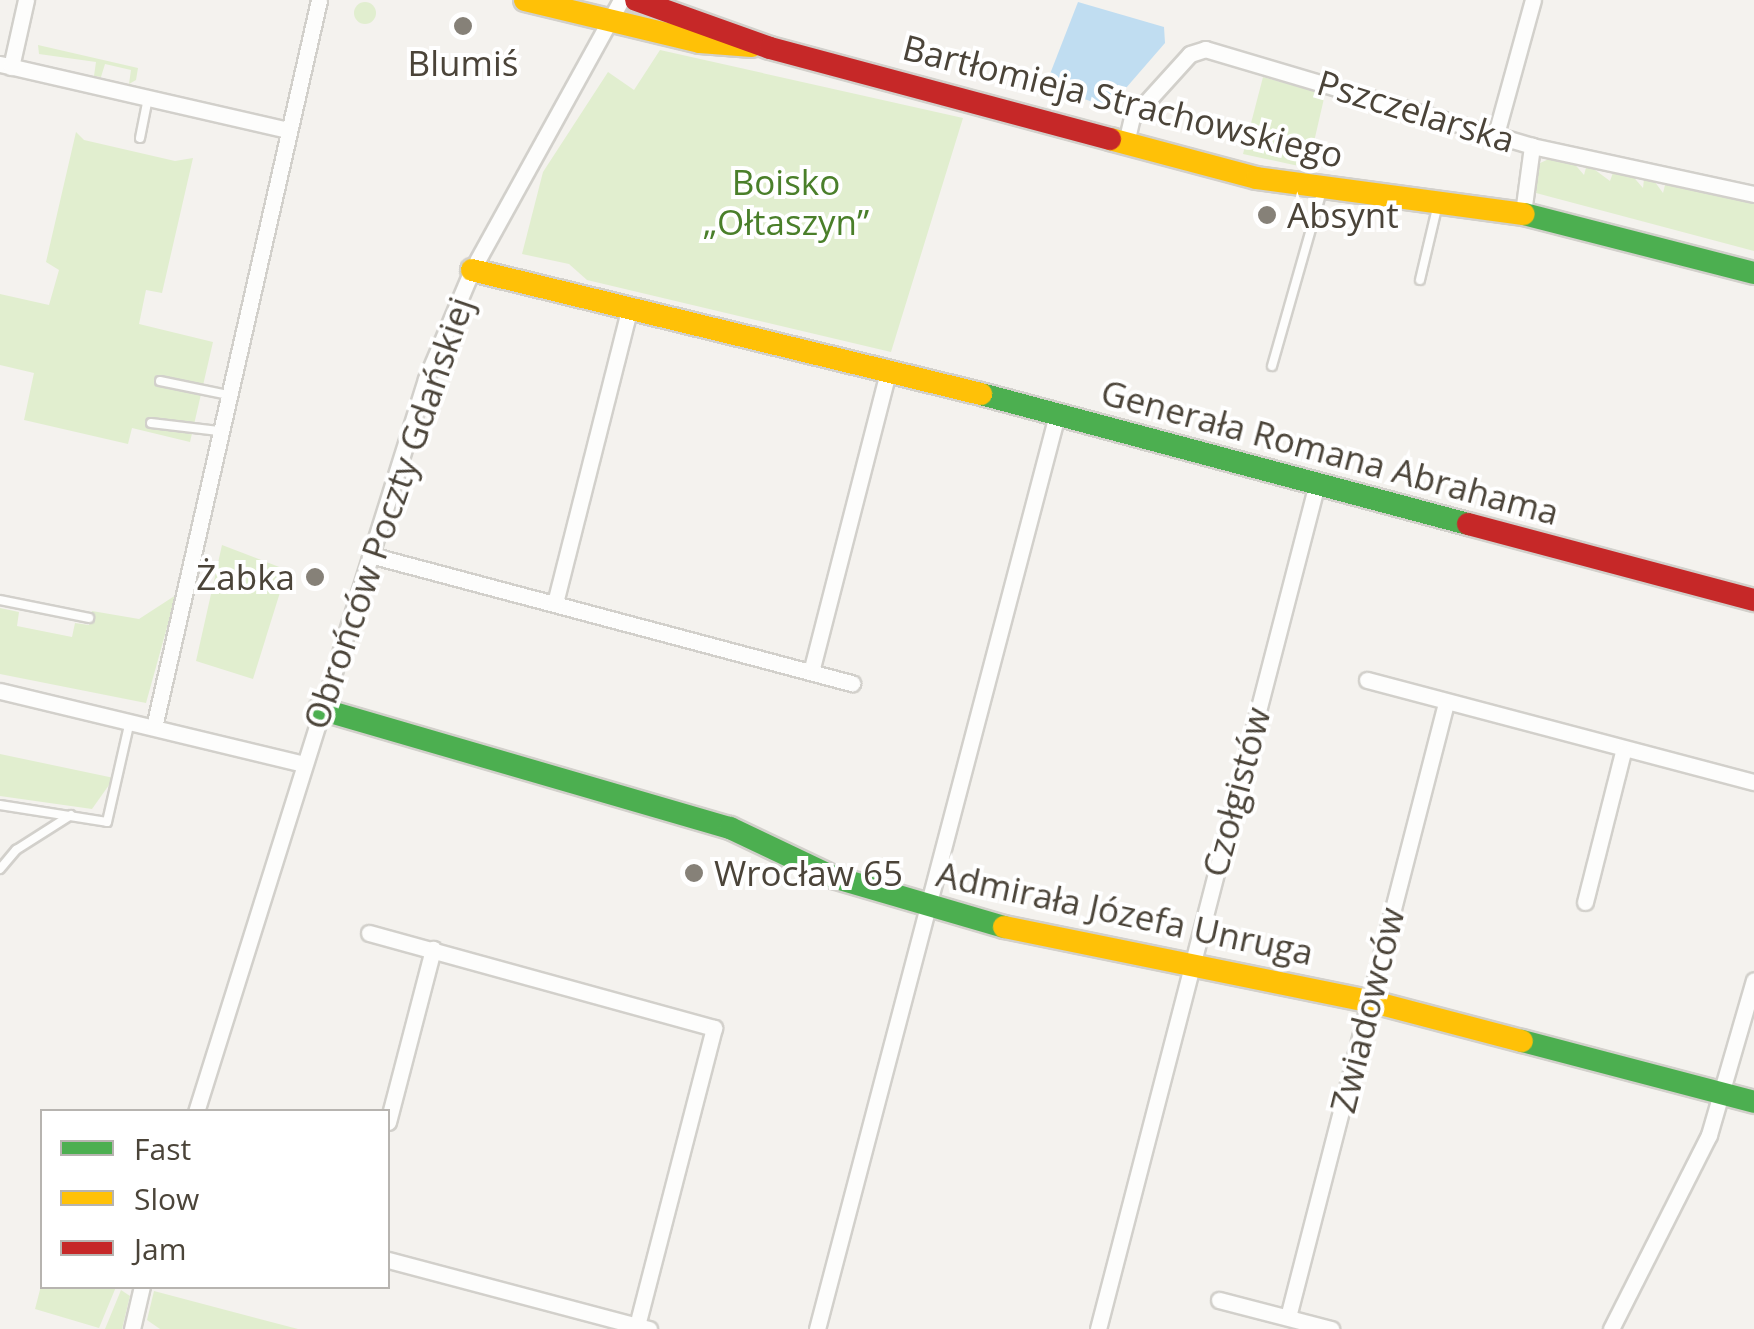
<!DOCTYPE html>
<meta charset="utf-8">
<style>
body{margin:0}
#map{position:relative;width:1754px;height:1329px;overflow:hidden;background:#f4f2ee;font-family:"Open Sans",sans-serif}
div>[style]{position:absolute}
.green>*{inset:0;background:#e1eecf}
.round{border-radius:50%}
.water>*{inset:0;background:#c0ddf1}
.roads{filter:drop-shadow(2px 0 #d2d0cb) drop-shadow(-2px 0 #d2d0cb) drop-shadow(0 2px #d2d0cb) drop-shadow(0 -2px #d2d0cb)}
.lane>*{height:8px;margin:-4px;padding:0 4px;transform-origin:4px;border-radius:4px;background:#fdfdfc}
.street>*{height:15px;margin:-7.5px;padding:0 7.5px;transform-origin:7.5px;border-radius:7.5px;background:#fdfdfc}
.fast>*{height:22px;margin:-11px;padding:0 11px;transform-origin:11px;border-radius:11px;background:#4caf50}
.slow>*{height:22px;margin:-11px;padding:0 11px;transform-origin:11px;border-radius:11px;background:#ffc107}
.jam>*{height:22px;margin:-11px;padding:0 11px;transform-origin:11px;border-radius:11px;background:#c62828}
.dots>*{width:28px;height:28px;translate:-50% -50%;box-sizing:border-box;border:5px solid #fff;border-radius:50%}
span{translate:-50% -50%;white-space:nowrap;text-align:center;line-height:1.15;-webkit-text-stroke:8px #fff;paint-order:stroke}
.poi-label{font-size:35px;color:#4b4439}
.left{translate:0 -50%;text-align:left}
.right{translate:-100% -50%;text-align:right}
.street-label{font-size:35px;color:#4b4439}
.park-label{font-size:35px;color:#4a7f2a}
.legend{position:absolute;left:40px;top:1109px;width:350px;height:180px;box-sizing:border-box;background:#fff;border:2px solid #b7b4b0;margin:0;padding:12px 18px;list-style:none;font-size:30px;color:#4b4439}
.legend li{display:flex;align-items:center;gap:20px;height:50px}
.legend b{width:50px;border:2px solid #b7b4b0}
</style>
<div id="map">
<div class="green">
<div class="round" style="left:354px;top:2px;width:22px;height:22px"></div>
<div style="clip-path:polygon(38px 45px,138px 68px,136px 80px,129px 84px,131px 70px,105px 64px,101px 77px,94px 76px,96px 62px,39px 54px)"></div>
<div style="clip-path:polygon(660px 50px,963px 118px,891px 352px,587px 280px,569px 264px,522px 254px,543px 172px,608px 72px,634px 90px)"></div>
<div style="clip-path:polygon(1263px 77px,1325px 94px,1308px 168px,1243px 154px)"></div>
<div style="clip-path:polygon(76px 132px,84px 140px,175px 161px,193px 158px,162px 293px,146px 290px,139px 324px,213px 342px,190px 442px,132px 428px,128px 444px,24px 420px,34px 373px,0 365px,0 294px,49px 305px,59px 270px,46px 262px)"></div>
<div style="clip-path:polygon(1553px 157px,1572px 161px,1584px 175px,1587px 164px,1610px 181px,1614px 170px,1630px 173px,1643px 188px,1644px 179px,1652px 178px,1663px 193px,1666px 181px,1754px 201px,1754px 251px,1536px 193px,1538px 164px)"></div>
<div style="clip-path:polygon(222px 545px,287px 570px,253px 679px,196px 661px)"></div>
<div style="clip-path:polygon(176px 595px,146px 703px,0 674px,0 608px,19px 612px,17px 626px,72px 637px,75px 623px,89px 625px,92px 611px,139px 619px)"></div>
<div style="clip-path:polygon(0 754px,114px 778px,92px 809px,0 796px)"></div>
<div style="clip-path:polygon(42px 1282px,42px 1286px,116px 1287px,99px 1328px,35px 1309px)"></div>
<div style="clip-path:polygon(121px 1290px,130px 1296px,122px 1329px,105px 1329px)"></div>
<div style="clip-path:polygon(154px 1291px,298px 1329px,160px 1329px,147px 1320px)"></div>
</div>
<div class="water">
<div style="clip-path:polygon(1078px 2px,1164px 27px,1165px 43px,1119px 96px,1101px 105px,1062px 91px,1050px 74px)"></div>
</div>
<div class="roads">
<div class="lane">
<div style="left:140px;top:138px;width:41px;rotate:-78.7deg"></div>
<div style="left:1420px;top:280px;width:78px;rotate:-76.7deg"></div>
<div style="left:1272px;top:366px;width:183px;rotate:-74.1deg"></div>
<div style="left:160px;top:381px;width:69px;rotate:11.6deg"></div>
<div style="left:151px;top:423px;width:68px;rotate:6.7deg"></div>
<div style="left:0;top:600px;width:91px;rotate:11.4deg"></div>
<div style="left:0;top:805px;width:108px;rotate:9deg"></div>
<div style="left:107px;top:822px;width:104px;rotate:-77.2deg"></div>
<div style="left:0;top:869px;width:25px;rotate:-50deg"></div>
<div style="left:16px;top:850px;width:65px;rotate:-32.5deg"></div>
</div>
<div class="street">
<div style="left:0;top:64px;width:296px;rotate:12.9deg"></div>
<div style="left:11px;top:67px;width:69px;rotate:-77.4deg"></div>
<div style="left:1496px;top:134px;width:139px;rotate:-74.6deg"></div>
<div style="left:1126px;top:143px;width:26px;rotate:-77deg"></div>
<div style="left:1132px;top:118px;width:86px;rotate:-47.8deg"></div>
<div style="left:1190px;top:54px;width:16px;rotate:-18deg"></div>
<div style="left:1205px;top:49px;width:341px;rotate:16.5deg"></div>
<div style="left:1532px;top:146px;width:227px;rotate:12.2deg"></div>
<div style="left:1523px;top:213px;width:68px;rotate:-82.3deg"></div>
<div style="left:370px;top:555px;width:499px;rotate:14.9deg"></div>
<div style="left:555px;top:603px;width:306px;rotate:-75.8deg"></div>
<div style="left:811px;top:672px;width:313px;rotate:-75.6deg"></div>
<div style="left:1367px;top:680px;width:400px;rotate:14.8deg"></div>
<div style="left:0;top:691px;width:312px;rotate:13.5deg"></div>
<div style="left:154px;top:727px;width:745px;rotate:-77.21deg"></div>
<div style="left:1585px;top:902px;width:155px;rotate:-75.8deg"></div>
<div style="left:369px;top:933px;width:358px;rotate:15.4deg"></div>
<div style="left:714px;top:1028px;width:307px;rotate:104.5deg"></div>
<div style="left:196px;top:1112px;width:768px;rotate:-72.58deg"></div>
<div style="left:426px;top:379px;width:118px;rotate:-67.1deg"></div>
<div style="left:472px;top:270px;width:308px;rotate:-61.1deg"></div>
<div style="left:388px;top:1122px;width:179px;rotate:-75.4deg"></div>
<div style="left:388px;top:1260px;width:270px;rotate:14.8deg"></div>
<div style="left:1219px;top:1300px;width:116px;rotate:14.5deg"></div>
<div style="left:1288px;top:1317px;width:634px;rotate:-75.57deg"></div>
<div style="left:132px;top:1329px;width:44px;rotate:-76.9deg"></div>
<div style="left:817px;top:1329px;width:945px;rotate:-75.29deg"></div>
<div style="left:1098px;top:1329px;width:870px;rotate:-75.48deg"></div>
<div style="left:1611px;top:1329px;width:217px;rotate:-63.2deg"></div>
<div style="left:1709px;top:1135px;width:161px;rotate:-73.8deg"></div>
</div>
<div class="fast">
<div style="left:1524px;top:214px;width:237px;rotate:14.4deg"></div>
<div style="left:981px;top:394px;width:504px;rotate:14.95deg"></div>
<div style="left:320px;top:709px;width:427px;rotate:16.2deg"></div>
<div style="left:730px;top:828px;width:114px;rotate:25.4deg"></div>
<div style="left:833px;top:877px;width:178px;rotate:16.3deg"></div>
<div style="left:1522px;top:1041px;width:240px;rotate:14.7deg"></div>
</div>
<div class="slow">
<div style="left:525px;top:0;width:180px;rotate:13.5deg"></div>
<div style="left:700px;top:42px;width:52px;rotate:4.4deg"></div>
<div style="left:1110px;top:139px;width:152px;rotate:14.9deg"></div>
<div style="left:1257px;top:178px;width:269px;rotate:7.7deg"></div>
<div style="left:472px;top:270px;width:524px;rotate:13.69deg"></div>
<div style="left:1004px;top:927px;width:372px;rotate:11.5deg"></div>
<div style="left:1369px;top:1001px;width:158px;rotate:14.7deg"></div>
</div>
<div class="jam">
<div style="left:636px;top:0;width:142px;rotate:19.7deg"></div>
<div style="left:770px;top:48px;width:352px;rotate:15deg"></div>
<div style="left:1468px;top:524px;width:296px;rotate:14.9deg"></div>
</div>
</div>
<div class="dots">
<div style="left:463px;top:26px;background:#868178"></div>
<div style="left:1267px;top:215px;background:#868178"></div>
<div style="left:315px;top:577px;background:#868178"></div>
<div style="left:694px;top:873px;background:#868178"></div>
</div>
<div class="poi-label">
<span style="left:463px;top:63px">Blumiś</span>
<span class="left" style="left:1287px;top:215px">Absynt</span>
<span class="right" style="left:295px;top:577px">Żabka</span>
<span class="left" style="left:714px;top:873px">Wrocław 65</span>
</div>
<div class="street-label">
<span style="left:1123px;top:101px;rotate:14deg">Bartłomieja Strachowskiego</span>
<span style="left:1416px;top:111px;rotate:17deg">Pszczelarska</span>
<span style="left:1330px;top:452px;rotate:15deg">Generała Romana Abrahama</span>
<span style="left:388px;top:513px;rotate:-71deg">Obrońców Poczty Gdańskiej</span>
<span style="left:1236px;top:792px;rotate:-75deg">Czołgistów</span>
<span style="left:1125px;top:913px;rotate:12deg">Admirała Józefa Unruga</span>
<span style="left:1367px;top:1010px;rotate:-76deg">Zwiadowców</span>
</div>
<div class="park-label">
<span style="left:786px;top:202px">Boisko<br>„Ołtaszyn”</span>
</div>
<ul class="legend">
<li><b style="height:12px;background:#4caf50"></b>Fast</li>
<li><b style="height:12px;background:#ffc107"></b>Slow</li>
<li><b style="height:12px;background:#c62828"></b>Jam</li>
</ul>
</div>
